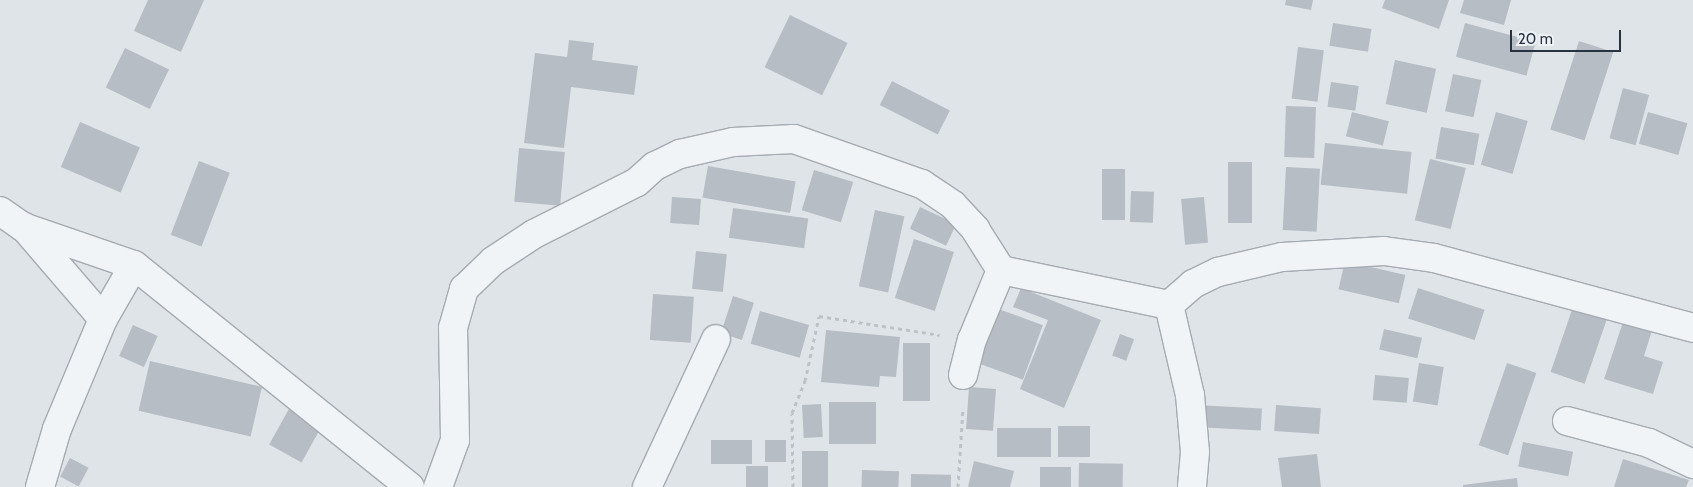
<!DOCTYPE html>
<html>
<head>
<meta charset="utf-8">
<style>
  body { margin:0 }
  #map { position:relative; width:1693px; height:487px; overflow:hidden; background:#dfe4e8; font-family:Cabin,sans-serif }
  div>[style] { position:absolute }
  .building>* { inset:0; background:#b6bdc5; transform-origin:0 0 }
  .path>* { height:3px; margin-top:-1.5px; transform-origin:0; background:repeating-linear-gradient(90deg,#bcc2c7 0 4px,transparent 0 8px) }
  .roads { filter:drop-shadow(1px 0 #a4abb2) drop-shadow(-1px 0 #a4abb2) drop-shadow(0 1px #a4abb2) drop-shadow(0 -1px #a4abb2) }
  .minor>* { height:28px; margin:-14px; padding:0 14px; transform-origin:14px; border-radius:14px; background:#f1f4f7 }
  span { translate:-50% -50%; white-space:nowrap; text-align:center; line-height:1.15; -webkit-text-stroke:4px #eef2f6; paint-order:stroke }
  .scale { position:absolute; left:1510px; top:30px; width:111px; height:22px; box-sizing:border-box; border:2px solid #273340; border-top:0; padding-left:6px; font-size:15px; line-height:18px; white-space:nowrap; color:#273340; -webkit-text-stroke:4px #eef2f6; paint-order:stroke }
</style>
</head>
<body>
<div id="map">
  <div class="building">
    <i style="clip-path:polygon(148px 0,204px 0,181px 52px,134px 31px)"></i>
    <i style="clip-path:polygon(1286px 0,1313px 0,1311px 10px,1285px 5px)"></i>
    <i style="clip-path:polygon(1385px 0,1449px 0,1439px 29px,1382px 8px)"></i>
    <i style="clip-path:polygon(1464px 0,1511px 0,1504px 25px,1460px 13px)"></i>
    <i style="left:790px;top:15px;width:64px;height:58px;rotate:26deg"></i>
    <i style="left:1333px;top:23px;width:39px;height:23px;rotate:9deg"></i>
    <i style="left:1465px;top:23px;width:73px;height:35px;rotate:15deg"></i>
    <i style="clip-path:polygon(569px 40px,594px 43px,592px 60px,638px 66px,634px 95px,571px 87px,564px 148px,524px 143px,535px 53px,567px 57px)"></i>
    <i style="left:1579px;top:41px;width:36px;height:93px;rotate:18deg"></i>
    <i style="left:1298px;top:47px;width:26px;height:52px;rotate:7deg"></i>
    <i style="left:125px;top:48px;width:49px;height:44px;rotate:26deg"></i>
    <i style="left:1395px;top:60px;width:42px;height:45px;rotate:12deg"></i>
    <i style="left:1453px;top:74px;width:29px;height:38px;rotate:12deg"></i>
    <i style="left:892px;top:81px;width:65px;height:27px;rotate:27deg"></i>
    <i style="left:1331px;top:82px;width:28px;height:25px;rotate:8deg"></i>
    <i style="left:1623px;top:88px;width:27px;height:52px;rotate:15deg"></i>
    <i style="left:1286px;top:106px;width:30px;height:51px;rotate:2deg"></i>
    <i style="left:1352px;top:112px;width:38px;height:25px;rotate:14deg"></i>
    <i style="left:1496px;top:112px;width:33px;height:55px;rotate:16deg"></i>
    <i style="left:1648px;top:112px;width:41px;height:33px;rotate:16deg"></i>
    <i style="left:80px;top:122px;width:65px;height:49px;rotate:23deg"></i>
    <i style="left:1441px;top:127px;width:39px;height:32px;rotate:10deg"></i>
    <i style="left:1325px;top:143px;width:87px;height:42px;rotate:6deg"></i>
    <i style="left:519px;top:148px;width:46px;height:54px;rotate:5deg"></i>
    <i style="left:1430px;top:159px;width:37px;height:63px;rotate:14deg"></i>
    <i style="left:199px;top:161px;width:33px;height:79px;rotate:21deg"></i>
    <i style="left:1228px;top:162px;width:24px;height:61px"></i>
    <i style="left:708px;top:166px;width:89px;height:32px;rotate:10deg"></i>
    <i style="left:1286px;top:167px;width:34px;height:63px;rotate:3deg"></i>
    <i style="left:1102px;top:169px;width:23px;height:51px"></i>
    <i style="left:814px;top:170px;width:41px;height:42px;rotate:17deg"></i>
    <i style="left:1131px;top:191px;width:23px;height:31px;rotate:2deg"></i>
    <i style="left:672px;top:197px;width:29px;height:26px;rotate:4deg"></i>
    <i style="left:1204px;top:197px;width:46px;height:23px;rotate:85deg"></i>
    <i style="left:920px;top:207px;width:40px;height:24px;rotate:25deg"></i>
    <i style="left:733px;top:208px;width:76px;height:30px;rotate:8deg"></i>
    <i style="left:875px;top:210px;width:30px;height:78px;rotate:12deg"></i>
    <i style="left:914px;top:239px;width:42px;height:62px;rotate:18deg"></i>
    <i style="left:696px;top:251px;width:31px;height:38px;rotate:6deg"></i>
    <i style="left:1345px;top:261px;width:62px;height:29px;rotate:13deg"></i>
    <i style="clip-path:polygon(1021px 288px,1101px 320px,1064px 408px,1020px 389px,1048px 320px,1013px 307px)"></i>
    <i style="left:1418px;top:288px;width:70px;height:32px;rotate:18deg"></i>
    <i style="left:653px;top:294px;width:41px;height:46px;rotate:4deg"></i>
    <i style="left:733px;top:296px;width:22px;height:39px;rotate:18deg"></i>
    <i style="left:1575px;top:301px;width:36px;height:75px;rotate:19deg"></i>
    <i style="left:993px;top:307px;width:53px;height:58px;rotate:20deg"></i>
    <i style="left:760px;top:311px;width:51px;height:34px;rotate:16deg"></i>
    <i style="clip-path:polygon(1625px 316px,1654px 324px,1644px 356px,1663px 362px,1653px 394px,1604px 379px)"></i>
    <i style="left:133px;top:325px;width:27px;height:34px;rotate:24deg"></i>
    <i style="left:1384px;top:329px;width:39px;height:21px;rotate:13deg"></i>
    <i style="clip-path:polygon(826px 330px,900px 337px,896px 377px,880px 376px,879px 387px,821px 382px)"></i>
    <i style="left:1120px;top:334px;width:15px;height:23px;rotate:20deg"></i>
    <i style="left:903px;top:343px;width:27px;height:58px"></i>
    <i style="left:150px;top:361px;width:115px;height:51px;rotate:13deg"></i>
    <i style="left:1419px;top:363px;width:25px;height:39px;rotate:9deg"></i>
    <i style="left:1507px;top:363px;width:31px;height:87px;rotate:19deg"></i>
    <i style="left:1375px;top:375px;width:34px;height:25px;rotate:5deg"></i>
    <i style="left:969px;top:387px;width:27px;height:42px;rotate:4deg"></i>
    <i style="left:876px;top:402px;width:42px;height:47px;rotate:90deg"></i>
    <i style="left:821px;top:404px;width:33px;height:19px;rotate:87deg"></i>
    <i style="left:1196px;top:405px;width:66px;height:22px;rotate:3deg"></i>
    <i style="left:1276px;top:405px;width:45px;height:26px;rotate:4deg"></i>
    <i style="left:290px;top:407px;width:37px;height:43px;rotate:29deg"></i>
    <i style="left:1058px;top:426px;width:32px;height:31px"></i>
    <i style="left:997px;top:428px;width:54px;height:29px"></i>
    <i style="left:711px;top:440px;width:41px;height:24px"></i>
    <i style="left:765px;top:440px;width:21px;height:22px"></i>
    <i style="left:1523px;top:442px;width:51px;height:25px;rotate:11deg"></i>
    <i style="left:802px;top:451px;width:26px;height:36px"></i>
    <i style="clip-path:polygon(1317px 454px,1321px 487px,1282px 487px,1278px 458px)"></i>
    <i style="left:70px;top:458px;width:21px;height:21px;rotate:28deg"></i>
    <i style="clip-path:polygon(1623px 459px,1689px 480px,1686px 487px,1614px 487px)"></i>
    <i style="clip-path:polygon(974px 461px,1014px 471px,1010px 487px,968px 487px)"></i>
    <i style="left:1079px;top:463px;width:44px;height:24px;rotate:1deg"></i>
    <i style="left:768px;top:466px;width:21px;height:22px;rotate:90deg"></i>
    <i style="left:1040px;top:467px;width:31px;height:20px"></i>
    <i style="left:862px;top:470px;width:37px;height:17px;rotate:2deg"></i>
    <i style="left:911px;top:474px;width:40px;height:13px;rotate:1deg"></i>
    <i style="clip-path:polygon(1517px 478px,1518px 487px,1463px 487px,1463px 485px)"></i>
  </div>
  <div class="path">
    <i style="left:793px;top:487px;width:74px;rotate:-90.8deg"></i>
    <i style="left:792px;top:413px;width:35px;rotate:-68deg"></i>
    <i style="left:805px;top:381px;width:66px;rotate:-77.8deg"></i>
    <i style="left:819px;top:316px;width:122px;rotate:8.9deg"></i>
    <i style="left:958px;top:487px;width:79px;rotate:-86.4deg"></i>
  </div>
  <div class="roads">
    <div class="minor">
      <i style="left:0;top:211px;width:28px;rotate:35deg"></i>
      <i style="left:23px;top:227px;width:117px;rotate:18.9deg"></i>
      <i style="left:134px;top:265px;width:354px;rotate:38.8deg"></i>
      <i style="left:24px;top:227px;width:121px;rotate:49.3deg"></i>
      <i style="left:1169px;top:305px;width:32px;rotate:-41deg"></i>
      <i style="left:1193px;top:284px;width:28px;rotate:-26deg"></i>
      <i style="left:1218px;top:272px;width:66px;rotate:-13.2deg"></i>
      <i style="left:1282px;top:257px;width:102px;rotate:-3.4deg"></i>
      <i style="left:1384px;top:251px;width:50px;rotate:8deg"></i>
      <i style="left:1434px;top:258px;width:268px;rotate:15.1deg"></i>
      <i style="left:963px;top:375px;width:36px;rotate:-76deg"></i>
      <i style="left:972px;top:340px;width:76px;rotate:-67.5deg"></i>
      <i style="left:1567px;top:421px;width:85px;rotate:15deg"></i>
      <i style="left:1649px;top:443px;width:49px;rotate:25.5deg"></i>
      <i style="left:40px;top:487px;width:60px;rotate:-73.7deg"></i>
      <i style="left:57px;top:429px;width:119px;rotate:-67.3deg"></i>
      <i style="left:103px;top:319px;width:62px;rotate:-60.1deg"></i>
      <i style="left:438px;top:487px;width:50px;rotate:-70.1deg"></i>
      <i style="left:455px;top:440px;width:112px;rotate:-91deg"></i>
      <i style="left:453px;top:328px;width:41px;rotate:-74.2deg"></i>
      <i style="left:464px;top:289px;width:40px;rotate:-44deg"></i>
      <i style="left:493px;top:261px;width:49px;rotate:-33.4deg"></i>
      <i style="left:534px;top:234px;width:115px;rotate:-26.8deg"></i>
      <i style="left:637px;top:182px;width:24px;rotate:-42deg"></i>
      <i style="left:655px;top:166px;width:28px;rotate:-26deg"></i>
      <i style="left:680px;top:154px;width:54px;rotate:-12.8deg"></i>
      <i style="left:733px;top:142px;width:61px;rotate:-2.8deg"></i>
      <i style="left:794px;top:139px;width:136px;rotate:19.4deg"></i>
      <i style="left:922px;top:184px;width:37px;rotate:34deg"></i>
      <i style="left:953px;top:205px;width:33px;rotate:47deg"></i>
      <i style="left:975px;top:229px;width:49px;rotate:57.6deg"></i>
      <i style="left:1001px;top:270px;width:172px;rotate:11.8deg"></i>
      <i style="left:1169px;top:305px;width:92px;rotate:76.9deg"></i>
      <i style="left:1190px;top:395px;width:57px;rotate:85deg"></i>
      <i style="left:1195px;top:452px;width:35px;rotate:95deg"></i>
      <i style="left:647px;top:487px;width:163px;rotate:-65deg"></i>
    </div>
  </div>
  <div class="scale">20 m</div>
</div>
</body>
</html>
